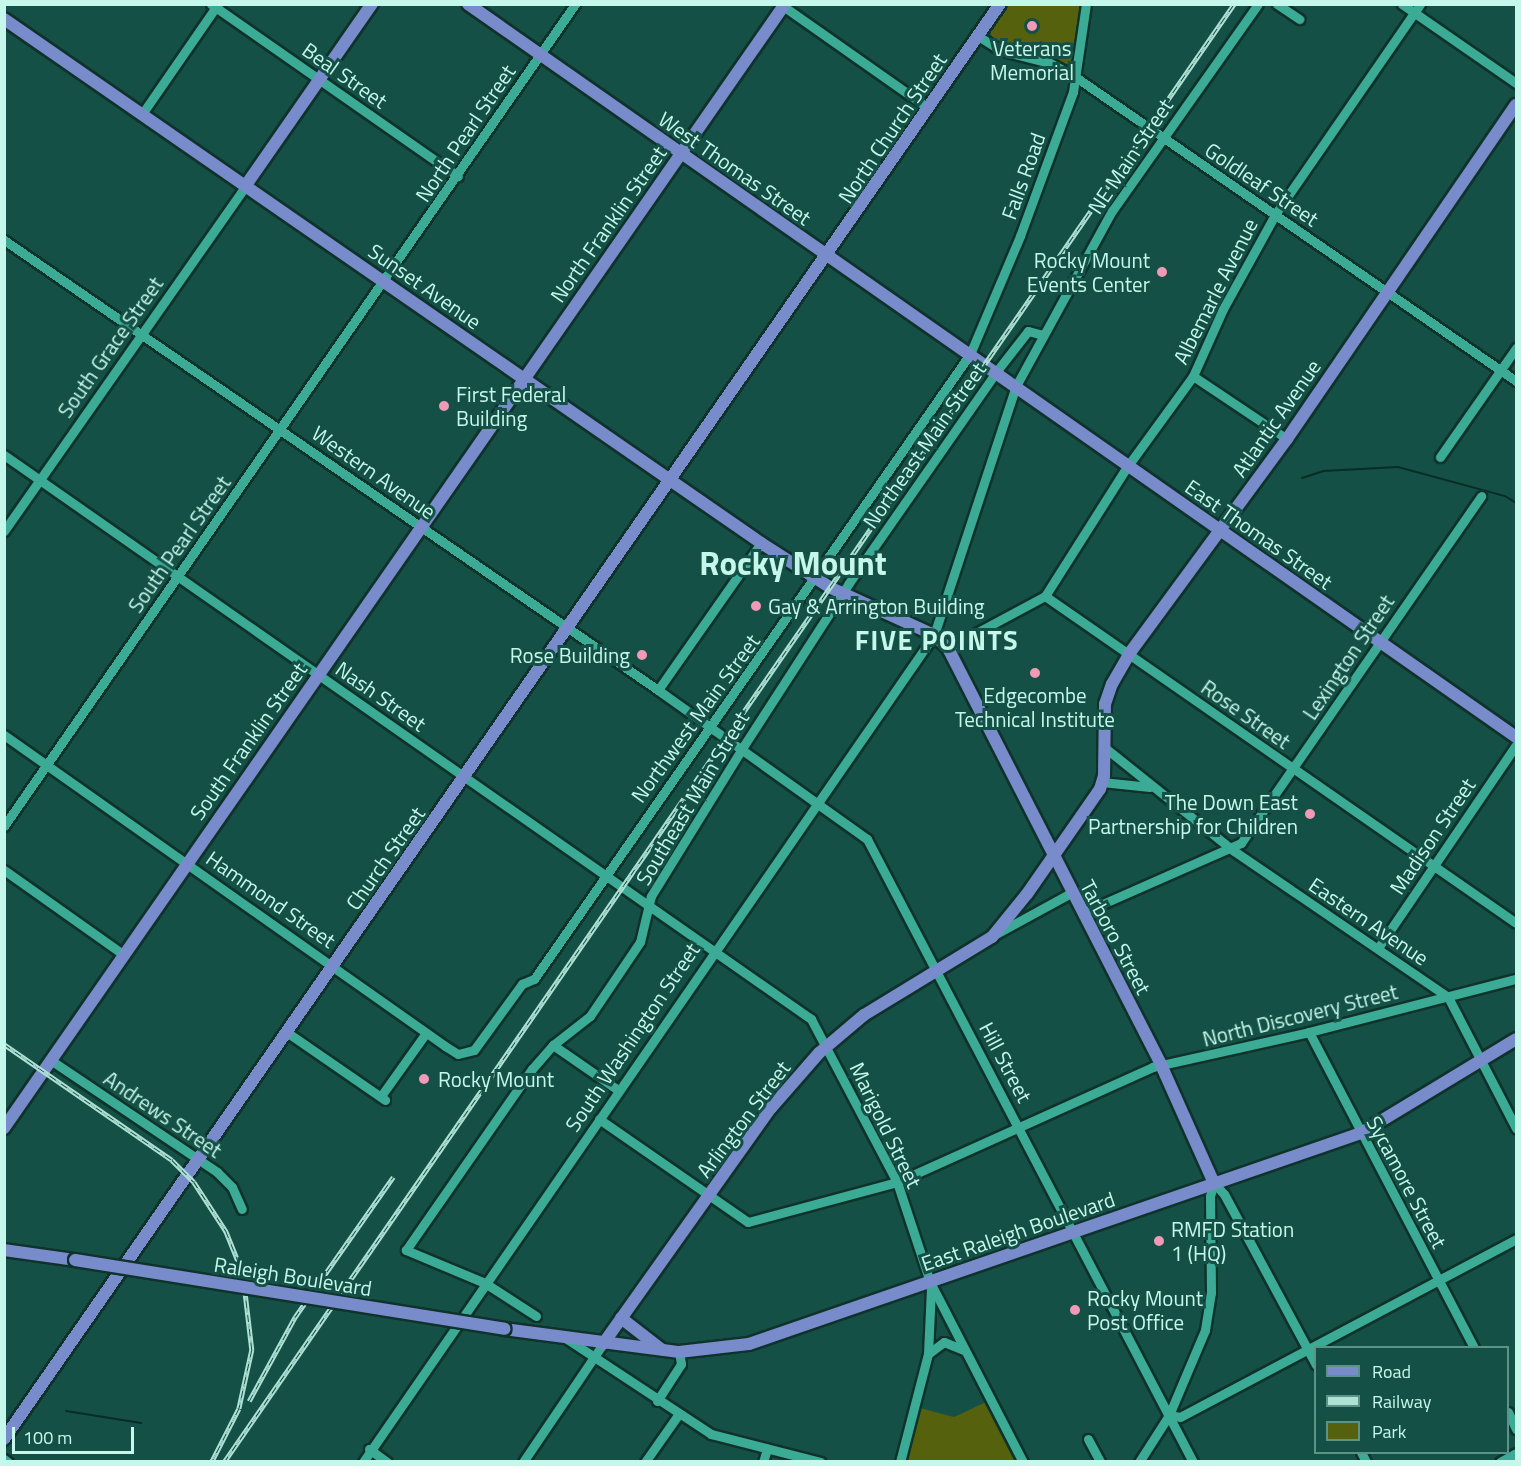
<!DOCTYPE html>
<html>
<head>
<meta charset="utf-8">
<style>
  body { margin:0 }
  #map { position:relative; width:1521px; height:1466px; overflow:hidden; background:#145045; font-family:"Titillium Web",sans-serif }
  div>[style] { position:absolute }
  .green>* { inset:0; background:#55610c }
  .stream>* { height:2px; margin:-1px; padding:0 1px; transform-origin:1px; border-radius:1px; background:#082d27 }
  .roads { filter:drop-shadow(2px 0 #0f322b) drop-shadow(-2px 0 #0f322b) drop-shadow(0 2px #0f322b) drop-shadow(0 -2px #0f322b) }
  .minor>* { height:9px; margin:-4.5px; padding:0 4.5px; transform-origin:4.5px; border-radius:4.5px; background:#3cab96 }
  .major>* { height:12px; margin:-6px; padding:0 6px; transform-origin:6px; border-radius:6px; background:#788bca }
  .rail>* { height:4.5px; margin-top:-2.25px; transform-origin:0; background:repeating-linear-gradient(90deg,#145045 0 7px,#afe1d5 0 14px); box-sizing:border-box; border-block:2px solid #afe1d5 }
  .bridges { filter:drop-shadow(2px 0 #0f322b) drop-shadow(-2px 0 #0f322b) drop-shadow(0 2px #0f322b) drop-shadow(0 -2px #0f322b) }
  .major-bridge>* { height:12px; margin:-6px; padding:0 6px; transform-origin:6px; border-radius:6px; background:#788bca }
  .dots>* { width:16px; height:16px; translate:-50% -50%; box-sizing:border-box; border:3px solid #145045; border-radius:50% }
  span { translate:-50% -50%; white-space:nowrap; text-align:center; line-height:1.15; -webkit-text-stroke:6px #145045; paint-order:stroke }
  .poi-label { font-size:21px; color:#c6f7eb }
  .right { translate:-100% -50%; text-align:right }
  .left { translate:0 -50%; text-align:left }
  .street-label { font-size:21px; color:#c6f7eb }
  .district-label { font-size:27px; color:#c6f7eb; font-weight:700; letter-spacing:1.5px }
  .town-label { font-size:33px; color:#c6f7eb; font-weight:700 }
  .frame { position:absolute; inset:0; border:6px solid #c6f7eb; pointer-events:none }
  .legend { position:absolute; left:1314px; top:1346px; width:195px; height:108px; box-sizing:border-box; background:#145045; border:2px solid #5b9387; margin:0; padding:8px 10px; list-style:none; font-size:18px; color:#c6f7eb }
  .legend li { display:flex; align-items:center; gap:12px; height:30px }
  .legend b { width:30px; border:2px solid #5b9387 }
  .scale { position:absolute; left:12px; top:1427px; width:122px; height:27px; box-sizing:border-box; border:3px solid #c6f7eb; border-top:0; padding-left:8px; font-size:18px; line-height:21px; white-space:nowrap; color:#c6f7eb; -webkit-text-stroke:4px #145045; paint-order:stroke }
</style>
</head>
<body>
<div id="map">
  <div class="green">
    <i style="clip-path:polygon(1007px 5px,1081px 5px,1073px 61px,1065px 65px,994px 41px,989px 30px)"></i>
    <i style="clip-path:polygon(986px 1402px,1015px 1461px,907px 1461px,920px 1408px,954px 1417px)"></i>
  </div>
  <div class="stream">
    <i style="left:1302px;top:478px;width:22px;rotate:-18deg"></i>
    <i style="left:1323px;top:471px;width:75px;rotate:-3.1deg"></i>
    <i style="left:1398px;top:467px;width:111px;rotate:15.2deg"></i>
    <i style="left:1505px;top:496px;width:13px;rotate:32deg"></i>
    <i style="left:66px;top:1411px;width:76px;rotate:9.1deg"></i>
  </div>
  <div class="roads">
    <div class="minor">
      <i style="left:211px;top:4px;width:301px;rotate:34.9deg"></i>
      <i style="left:1277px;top:4px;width:27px;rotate:34deg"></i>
      <i style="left:1402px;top:4px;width:139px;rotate:34.7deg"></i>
      <i style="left:783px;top:6px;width:177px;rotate:35.1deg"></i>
      <i style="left:978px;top:36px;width:28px;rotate:32deg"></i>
      <i style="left:1002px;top:51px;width:49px;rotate:14deg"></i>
      <i style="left:1050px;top:63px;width:31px;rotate:29deg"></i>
      <i style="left:1077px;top:78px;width:533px;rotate:34.61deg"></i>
      <i style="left:142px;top:114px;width:134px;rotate:-55.4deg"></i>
      <i style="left:4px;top:240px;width:794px;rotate:34.53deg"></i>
      <i style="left:658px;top:690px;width:257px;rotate:35.5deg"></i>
      <i style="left:867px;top:839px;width:703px;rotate:62.38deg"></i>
      <i style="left:1193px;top:376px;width:113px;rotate:33.8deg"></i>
      <i style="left:4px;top:455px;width:985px;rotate:34.95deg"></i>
      <i style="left:811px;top:1019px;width:184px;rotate:62.2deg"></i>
      <i style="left:897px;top:1182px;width:105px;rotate:71.7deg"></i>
      <i style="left:930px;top:1282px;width:203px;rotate:62.7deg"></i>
      <i style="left:1440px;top:457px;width:133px;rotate:-55.1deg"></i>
      <i style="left:4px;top:531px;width:422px;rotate:-55deg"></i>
      <i style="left:1045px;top:596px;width:153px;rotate:-57.6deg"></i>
      <i style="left:1127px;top:467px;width:112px;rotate:-54deg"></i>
      <i style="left:1193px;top:376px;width:73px;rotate:-65.9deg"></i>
      <i style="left:1223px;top:309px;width:110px;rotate:-61.1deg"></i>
      <i style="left:1276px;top:213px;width:254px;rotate:-55.4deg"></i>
      <i style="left:948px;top:648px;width:110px;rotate:-28.2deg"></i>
      <i style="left:1045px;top:596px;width:573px;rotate:34.77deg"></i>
      <i style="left:658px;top:690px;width:179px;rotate:-55deg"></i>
      <i style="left:4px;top:735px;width:540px;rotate:35.19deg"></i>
      <i style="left:445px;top:1046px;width:15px;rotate:32deg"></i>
      <i style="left:458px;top:1054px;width:16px;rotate:-14deg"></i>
      <i style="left:474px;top:1050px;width:82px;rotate:-54deg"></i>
      <i style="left:522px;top:984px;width:13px;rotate:-23deg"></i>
      <i style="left:534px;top:979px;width:762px;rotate:-55.1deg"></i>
      <i style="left:970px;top:354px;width:128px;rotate:-67deg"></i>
      <i style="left:1020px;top:236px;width:153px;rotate:-69.8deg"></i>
      <i style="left:1073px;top:92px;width:89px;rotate:-81.6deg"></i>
      <i style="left:1104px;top:747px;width:166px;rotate:38.7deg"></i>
      <i style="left:1234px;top:851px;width:259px;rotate:34.3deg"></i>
      <i style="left:1448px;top:997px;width:148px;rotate:62.6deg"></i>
      <i style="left:1102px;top:782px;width:48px;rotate:5.9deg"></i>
      <i style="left:4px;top:826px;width:1001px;rotate:-55.21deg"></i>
      <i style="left:4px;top:870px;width:147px;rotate:35.3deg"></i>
      <i style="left:1082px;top:913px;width:174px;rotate:-23.8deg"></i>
      <i style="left:1241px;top:843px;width:422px;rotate:-55.3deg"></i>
      <i style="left:996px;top:934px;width:85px;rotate:-28.7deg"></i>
      <i style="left:1378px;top:948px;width:245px;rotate:-55.8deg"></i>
      <i style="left:1309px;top:1032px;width:356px;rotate:62.4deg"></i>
      <i style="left:288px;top:1033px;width:118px;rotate:34.6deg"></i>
      <i style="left:553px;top:1045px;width:79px;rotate:34.7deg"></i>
      <i style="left:52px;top:1061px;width:199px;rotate:33.9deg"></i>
      <i style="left:217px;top:1172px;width:21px;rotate:45deg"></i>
      <i style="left:232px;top:1187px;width:24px;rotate:66deg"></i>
      <i style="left:381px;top:1096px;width:77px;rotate:-54.5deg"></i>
      <i style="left:599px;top:1119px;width:181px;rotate:34.7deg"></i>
      <i style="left:748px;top:1222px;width:154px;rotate:-15deg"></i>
      <i style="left:897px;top:1182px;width:281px;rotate:-24.2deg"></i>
      <i style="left:1153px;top:1067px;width:160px;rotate:-12.6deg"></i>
      <i style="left:1309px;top:1032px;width:214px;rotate:-14.4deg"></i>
      <i style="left:536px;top:1316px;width:61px;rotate:-147.1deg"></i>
      <i style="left:485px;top:1283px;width:86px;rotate:-157.3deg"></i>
      <i style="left:406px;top:1250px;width:221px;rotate:-55.2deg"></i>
      <i style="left:532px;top:1069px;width:32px;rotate:-49deg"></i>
      <i style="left:553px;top:1045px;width:47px;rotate:-38.1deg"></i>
      <i style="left:590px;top:1016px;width:89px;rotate:-56deg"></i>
      <i style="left:640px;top:942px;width:47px;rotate:-76.6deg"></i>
      <i style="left:651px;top:896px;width:172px;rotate:-58.3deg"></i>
      <i style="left:741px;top:750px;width:199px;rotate:-57.1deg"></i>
      <i style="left:849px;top:583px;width:257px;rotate:-55.1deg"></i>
      <i style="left:996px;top:372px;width:52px;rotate:-52deg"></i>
      <i style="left:1028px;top:331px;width:16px;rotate:15deg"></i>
      <i style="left:567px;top:1339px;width:173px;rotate:33.4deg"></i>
      <i style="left:711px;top:1434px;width:113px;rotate:14.4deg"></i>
      <i style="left:928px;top:1354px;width:20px;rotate:-37deg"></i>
      <i style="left:944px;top:1342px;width:22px;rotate:22deg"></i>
      <i style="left:657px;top:1401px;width:44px;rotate:-57deg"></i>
      <i style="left:681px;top:1364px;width:12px;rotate:-99deg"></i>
      <i style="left:1508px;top:1412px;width:19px;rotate:65deg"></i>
      <i style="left:1169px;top:1415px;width:11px;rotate:10deg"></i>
      <i style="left:1180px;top:1417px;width:380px;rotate:-27.9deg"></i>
      <i style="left:1088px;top:1439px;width:26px;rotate:62deg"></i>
      <i style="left:369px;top:1449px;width:22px;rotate:36deg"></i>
      <i style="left:1361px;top:1452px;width:11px;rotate:63deg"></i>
      <i style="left:4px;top:1459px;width:5px;rotate:37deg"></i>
      <i style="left:363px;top:1462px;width:1005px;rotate:-55.38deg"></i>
      <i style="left:934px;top:635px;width:262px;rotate:-71.8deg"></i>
      <i style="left:1016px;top:386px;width:200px;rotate:-61.3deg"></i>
      <i style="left:1112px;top:211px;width:253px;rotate:-54.8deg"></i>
      <i style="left:523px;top:1462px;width:143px;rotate:-55.9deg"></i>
      <i style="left:645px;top:1462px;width:57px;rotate:-54.9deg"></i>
      <i style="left:763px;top:1462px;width:14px;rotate:-73deg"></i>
      <i style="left:900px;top:1462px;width:112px;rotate:-75.5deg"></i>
      <i style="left:928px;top:1354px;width:67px;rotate:-87.4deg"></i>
      <i style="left:1139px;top:1462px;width:56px;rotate:-57.4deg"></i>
      <i style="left:1169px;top:1415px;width:92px;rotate:-67deg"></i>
      <i style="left:1205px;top:1330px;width:37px;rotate:-81deg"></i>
      <i style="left:1211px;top:1293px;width:97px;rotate:-90.6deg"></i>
      <i style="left:1210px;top:1196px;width:14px;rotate:-73deg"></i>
      <i style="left:1214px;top:1183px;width:15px;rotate:48deg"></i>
      <i style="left:1224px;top:1194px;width:194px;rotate:61.7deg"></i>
      <i style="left:1500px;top:1462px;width:18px;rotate:-29deg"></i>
    </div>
    <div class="major">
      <i style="left:468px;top:4px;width:1279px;rotate:34.97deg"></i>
      <i style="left:4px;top:19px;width:921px;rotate:34.69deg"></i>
      <i style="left:761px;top:543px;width:83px;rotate:32.7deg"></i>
      <i style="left:831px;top:588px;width:113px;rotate:24.5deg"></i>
      <i style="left:934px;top:635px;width:19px;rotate:43deg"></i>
      <i style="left:948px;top:648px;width:470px;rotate:62.9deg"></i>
      <i style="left:1162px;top:1067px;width:127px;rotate:65.9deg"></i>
      <i style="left:246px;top:185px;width:221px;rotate:-55.2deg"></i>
      <i style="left:4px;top:1128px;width:1369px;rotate:-55.21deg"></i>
      <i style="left:4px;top:1250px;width:72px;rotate:8deg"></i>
      <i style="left:621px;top:1318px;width:51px;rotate:37.8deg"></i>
      <i style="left:504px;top:1329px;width:177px;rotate:7.5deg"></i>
      <i style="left:679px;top:1352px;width:70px;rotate:-6.5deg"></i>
      <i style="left:749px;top:1344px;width:647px;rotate:-19.02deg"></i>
      <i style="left:1361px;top:1133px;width:181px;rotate:-31.2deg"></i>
      <i style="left:603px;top:1344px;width:290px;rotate:-54.6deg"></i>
      <i style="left:771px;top:1108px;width:73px;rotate:-48.9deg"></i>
      <i style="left:819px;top:1053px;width:59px;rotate:-40.2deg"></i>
      <i style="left:864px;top:1015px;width:150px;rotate:-31.4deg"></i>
      <i style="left:992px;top:937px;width:55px;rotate:-50.9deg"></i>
      <i style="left:1027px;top:894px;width:128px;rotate:-55.2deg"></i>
      <i style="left:1100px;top:789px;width:14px;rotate:-73deg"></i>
      <i style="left:1104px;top:776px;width:72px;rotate:-89.2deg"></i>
      <i style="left:1105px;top:704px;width:21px;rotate:-71deg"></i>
      <i style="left:1112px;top:684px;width:34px;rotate:-60deg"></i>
      <i style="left:1129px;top:654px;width:267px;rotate:-53.7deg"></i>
      <i style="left:1287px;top:439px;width:405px;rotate:-55.6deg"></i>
      <i style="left:4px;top:1439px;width:1747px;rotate:-55.24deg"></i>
    </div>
  </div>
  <div class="rail">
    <i style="left:4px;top:1044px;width:204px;rotate:34.6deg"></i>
    <i style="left:172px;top:1160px;width:31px;rotate:45deg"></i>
    <i style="left:194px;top:1182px;width:59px;rotate:56.9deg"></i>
    <i style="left:226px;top:1231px;width:45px;rotate:68deg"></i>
    <i style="left:243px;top:1273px;width:78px;rotate:83.3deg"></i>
    <i style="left:252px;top:1350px;width:60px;rotate:102.4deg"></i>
    <i style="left:239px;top:1409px;width:59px;rotate:117deg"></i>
    <i style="left:249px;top:1401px;width:96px;rotate:-61.3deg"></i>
    <i style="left:295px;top:1317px;width:171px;rotate:-55deg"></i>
    <i style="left:224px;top:1462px;width:1774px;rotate:-55.29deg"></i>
  </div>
  <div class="bridges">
    <div class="major-bridge">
      <i style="left:75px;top:1260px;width:435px;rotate:9.1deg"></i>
    </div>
  </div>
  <div class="dots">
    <i style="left:1032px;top:26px;background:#f09ab7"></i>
    <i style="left:1162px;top:272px;background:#f09ab7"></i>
    <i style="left:444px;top:406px;background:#f09ab7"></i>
    <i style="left:756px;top:606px;background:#f09ab7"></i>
    <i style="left:642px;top:655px;background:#f09ab7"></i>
    <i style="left:1035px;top:673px;background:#f09ab7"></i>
    <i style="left:1310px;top:814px;background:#f09ab7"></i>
    <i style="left:424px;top:1079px;background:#f09ab7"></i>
    <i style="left:1159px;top:1241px;background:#f09ab7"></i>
    <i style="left:1075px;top:1310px;background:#f09ab7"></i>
  </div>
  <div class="poi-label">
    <span style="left:1032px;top:60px">Veterans<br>Memorial</span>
    <span class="right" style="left:1150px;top:272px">Rocky Mount<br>Events Center</span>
    <span class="left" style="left:456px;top:406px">First Federal<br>Building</span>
    <span class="left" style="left:768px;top:606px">Gay &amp; Arrington Building</span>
    <span class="right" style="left:630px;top:655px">Rose Building</span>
    <span style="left:1035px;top:707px">Edgecombe<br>Technical Institute</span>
    <span class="right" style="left:1298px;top:814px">The Down East<br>Partnership for Children</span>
    <span class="left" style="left:438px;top:1079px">Rocky Mount</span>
    <span class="left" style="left:1171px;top:1241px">RMFD Station<br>1 (HQ)</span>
    <span class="left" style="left:1087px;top:1310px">Rocky Mount<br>Post Office</span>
  </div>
  <div class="street-label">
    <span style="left:345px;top:75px;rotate:35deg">Beal Street</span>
    <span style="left:892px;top:128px;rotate:-56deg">North Church Street</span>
    <span style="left:465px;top:133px;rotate:-56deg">North Pearl Street</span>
    <span style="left:1130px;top:156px;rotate:-56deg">NE Main Street</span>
    <span style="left:735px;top:168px;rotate:35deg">West Thomas Street</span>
    <span style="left:1023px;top:176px;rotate:-70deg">Falls Road</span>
    <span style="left:1262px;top:184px;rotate:34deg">Goldleaf Street</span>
    <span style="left:608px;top:224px;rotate:-55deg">North Franklin Street</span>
    <span style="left:425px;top:286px;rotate:35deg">Sunset Avenue</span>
    <span style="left:1215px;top:291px;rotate:-63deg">Albemarle Avenue</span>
    <span style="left:110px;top:347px;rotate:-55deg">South Grace Street</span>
    <span style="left:1276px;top:418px;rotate:-55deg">Atlantic Avenue</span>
    <span style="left:924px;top:445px;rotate:-55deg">Northeast Main Street</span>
    <span style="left:374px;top:472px;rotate:35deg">Western Avenue</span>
    <span style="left:1259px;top:534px;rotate:35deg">East Thomas Street</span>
    <span style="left:179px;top:544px;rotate:-55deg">South Pearl Street</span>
    <span style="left:1348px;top:657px;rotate:-56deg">Lexington Street</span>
    <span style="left:381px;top:696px;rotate:35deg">Nash Street</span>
    <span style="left:1246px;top:714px;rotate:35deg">Rose Street</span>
    <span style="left:695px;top:718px;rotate:-54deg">Northwest Main Street</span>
    <span style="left:248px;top:741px;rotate:-55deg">South Franklin Street</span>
    <span style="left:692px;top:798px;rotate:-59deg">Southeast Main Street</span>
    <span style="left:1432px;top:836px;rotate:-56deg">Madison Street</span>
    <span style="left:385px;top:858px;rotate:-55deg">Church Street</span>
    <span style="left:271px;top:899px;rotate:35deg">Hammond Street</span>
    <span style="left:1369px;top:921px;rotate:34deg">Eastern Avenue</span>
    <span style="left:1116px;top:937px;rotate:62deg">Tarboro Street</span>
    <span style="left:1300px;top:1015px;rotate:-14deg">North Discovery Street</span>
    <span style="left:632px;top:1037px;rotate:-56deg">South Washington Street</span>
    <span style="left:1006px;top:1062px;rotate:62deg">Hill Street</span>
    <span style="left:163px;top:1114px;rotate:34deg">Andrews Street</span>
    <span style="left:743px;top:1119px;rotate:-53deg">Arlington Street</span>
    <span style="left:886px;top:1125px;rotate:64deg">Marigold Street</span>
    <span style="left:1407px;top:1182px;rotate:62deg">Sycamore Street</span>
    <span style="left:1018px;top:1231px;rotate:-19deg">East Raleigh Boulevard</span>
    <span style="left:293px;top:1276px;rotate:9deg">Raleigh Boulevard</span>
  </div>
  <div class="district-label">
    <span style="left:937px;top:640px">FIVE POINTS</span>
  </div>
  <div class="town-label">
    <span style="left:793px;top:564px">Rocky Mount</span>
  </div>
  <div class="frame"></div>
  <ul class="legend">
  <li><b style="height:8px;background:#788bca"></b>Road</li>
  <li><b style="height:8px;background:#afe1d5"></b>Railway</li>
  <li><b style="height:16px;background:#55610c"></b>Park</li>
  </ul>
  <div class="scale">100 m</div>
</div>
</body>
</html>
